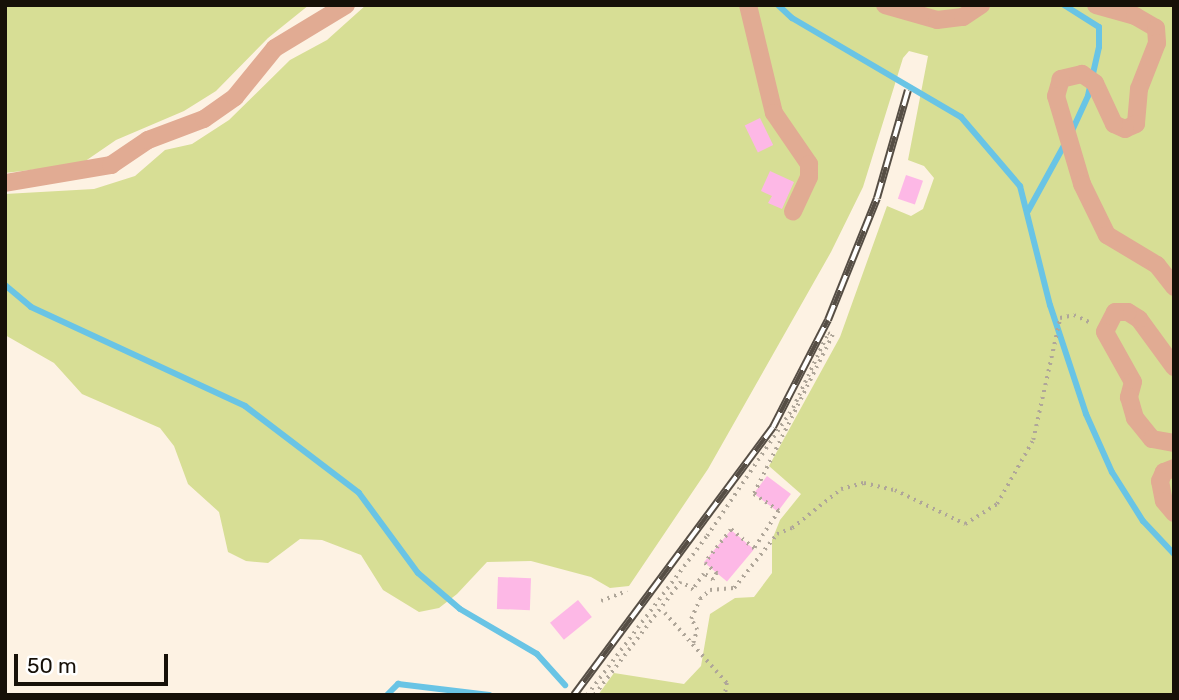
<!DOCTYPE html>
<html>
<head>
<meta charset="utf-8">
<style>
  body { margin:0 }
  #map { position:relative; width:1179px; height:700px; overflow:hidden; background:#fdf2e3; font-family:Rubik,sans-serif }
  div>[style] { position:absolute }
  .green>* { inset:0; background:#d7de95 }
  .stream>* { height:6px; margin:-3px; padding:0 3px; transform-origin:3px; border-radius:3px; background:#69c4e5 }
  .building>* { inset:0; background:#fdb8e6; transform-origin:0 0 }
  .path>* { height:3.5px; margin-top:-1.75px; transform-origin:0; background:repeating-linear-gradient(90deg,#afa699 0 2px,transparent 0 7px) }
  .street>* { height:18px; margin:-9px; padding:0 9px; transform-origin:9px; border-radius:9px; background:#e1ab93 }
  .rail>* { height:8px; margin-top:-4px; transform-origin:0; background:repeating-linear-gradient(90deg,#fff 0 16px,#564e45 0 32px); box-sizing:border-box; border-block:2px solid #564e45 }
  span { translate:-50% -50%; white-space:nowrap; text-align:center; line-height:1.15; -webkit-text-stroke:5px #fff; paint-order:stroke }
  .frame { position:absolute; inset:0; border:7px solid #161008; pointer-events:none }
  .scale { position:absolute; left:14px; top:654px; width:154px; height:32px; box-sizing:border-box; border:4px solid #161008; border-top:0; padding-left:9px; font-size:21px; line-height:24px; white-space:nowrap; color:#161008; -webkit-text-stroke:5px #fff; paint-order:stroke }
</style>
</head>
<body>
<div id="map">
  <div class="green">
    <i style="clip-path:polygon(5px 5px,309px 5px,268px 38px,216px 91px,184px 111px,116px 140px,81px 164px,5px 173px)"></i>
    <i style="clip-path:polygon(366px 5px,1174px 5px,1174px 695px,598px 695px,614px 673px,684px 684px,701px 666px,710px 614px,735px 598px,754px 597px,772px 573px,772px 540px,780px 520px,801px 494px,769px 466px,840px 337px,887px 206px,911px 216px,923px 209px,934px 178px,924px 166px,908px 160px,928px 56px,909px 51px,903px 58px,863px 187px,831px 252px,708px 469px,629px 586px,610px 588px,591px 577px,531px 561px,487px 562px,457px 594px,439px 608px,419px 612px,383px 590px,361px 555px,322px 540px,300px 539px,268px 563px,246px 561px,228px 552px,219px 512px,188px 484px,174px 446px,160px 428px,82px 394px,54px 363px,5px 335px,5px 194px,94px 189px,135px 176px,165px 150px,192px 144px,229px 120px,290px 60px,327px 40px)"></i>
  </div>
  <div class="stream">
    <i style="left:778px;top:5px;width:19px;rotate:43deg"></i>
    <i style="left:792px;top:18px;width:196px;rotate:30.4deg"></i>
    <i style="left:961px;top:117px;width:91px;rotate:49.5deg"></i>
    <i style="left:1020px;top:186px;width:123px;rotate:75.9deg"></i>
    <i style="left:1050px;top:305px;width:115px;rotate:71.7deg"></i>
    <i style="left:1086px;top:414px;width:64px;rotate:65.9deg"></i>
    <i style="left:1112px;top:472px;width:58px;rotate:57.7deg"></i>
    <i style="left:1143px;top:521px;width:45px;rotate:46.8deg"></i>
    <i style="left:1064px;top:5px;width:41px;rotate:32.2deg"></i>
    <i style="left:1099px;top:27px;width:20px;rotate:90deg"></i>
    <i style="left:1099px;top:47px;width:50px;rotate:102.7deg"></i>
    <i style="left:1088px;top:96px;width:41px;rotate:114.7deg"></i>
    <i style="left:1028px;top:211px;width:79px;rotate:-61.2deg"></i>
    <i style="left:5px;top:285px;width:34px;rotate:40deg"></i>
    <i style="left:31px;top:307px;width:236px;rotate:24.8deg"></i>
    <i style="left:245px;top:406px;width:143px;rotate:37.3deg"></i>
    <i style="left:359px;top:493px;width:99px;rotate:53.6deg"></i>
    <i style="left:418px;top:573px;width:55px;rotate:40.6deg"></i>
    <i style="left:460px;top:609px;width:89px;rotate:30.3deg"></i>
    <i style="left:537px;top:654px;width:42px;rotate:47.9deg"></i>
    <i style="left:387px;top:695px;width:16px;rotate:-45deg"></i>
    <i style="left:398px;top:684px;width:92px;rotate:6.9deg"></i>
  </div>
  <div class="building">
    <i style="left:760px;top:118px;width:30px;height:17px;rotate:64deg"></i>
    <i style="clip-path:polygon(770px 171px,794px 182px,782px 209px,768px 203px,772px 196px,761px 191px)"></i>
    <i style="left:906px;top:175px;width:18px;height:25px;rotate:19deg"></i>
    <i style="left:767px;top:476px;width:30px;height:22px;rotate:37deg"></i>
    <i style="left:731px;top:530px;width:30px;height:42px;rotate:40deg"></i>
    <i style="left:498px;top:577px;width:33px;height:32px;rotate:2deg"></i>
    <i style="left:578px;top:600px;width:22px;height:36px;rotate:51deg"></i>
  </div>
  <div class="path">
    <i style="left:601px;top:601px;width:28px;rotate:-21deg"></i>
    <i style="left:665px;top:613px;width:94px;rotate:48.5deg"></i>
    <i style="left:727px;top:683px;width:12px;rotate:99deg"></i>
    <i style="left:693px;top:643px;width:14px;rotate:-73deg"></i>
    <i style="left:697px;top:630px;width:13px;rotate:-119deg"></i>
    <i style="left:691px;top:619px;width:22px;rotate:-66deg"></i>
    <i style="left:700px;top:599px;width:13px;rotate:-42deg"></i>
    <i style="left:710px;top:590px;width:24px;rotate:-5deg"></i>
    <i style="left:734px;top:588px;width:69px;rotate:-51.5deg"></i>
    <i style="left:777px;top:534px;width:16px;rotate:-22deg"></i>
    <i style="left:792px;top:528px;width:63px;rotate:-38.5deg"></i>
    <i style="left:841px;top:489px;width:24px;rotate:-15deg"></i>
    <i style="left:864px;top:483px;width:32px;rotate:13deg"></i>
    <i style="left:895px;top:490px;width:78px;rotate:25.9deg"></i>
    <i style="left:965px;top:524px;width:38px;rotate:-32deg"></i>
    <i style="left:997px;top:504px;width:73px;rotate:-60.6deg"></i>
    <i style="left:1033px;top:440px;width:125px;rotate:-77.5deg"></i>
    <i style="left:1060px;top:318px;width:14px;rotate:-12deg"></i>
    <i style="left:1074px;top:315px;width:17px;rotate:25deg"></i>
    <i style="left:587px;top:695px;width:199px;rotate:-53deg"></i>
    <i style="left:707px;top:536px;width:154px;rotate:-56.1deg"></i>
    <i style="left:793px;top:408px;width:83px;rotate:-65deg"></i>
    <i style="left:828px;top:333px;width:5px;rotate:22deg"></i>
    <i style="left:833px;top:335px;width:178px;rotate:116.4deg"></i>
    <i style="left:754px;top:494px;width:30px;rotate:34deg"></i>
    <i style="left:779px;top:511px;width:45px;rotate:123.3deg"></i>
    <i style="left:754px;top:549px;width:30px;rotate:-140deg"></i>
    <i style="left:731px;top:530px;width:42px;rotate:128.2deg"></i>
    <i style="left:705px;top:563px;width:16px;rotate:40deg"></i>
    <i style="left:717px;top:573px;width:8px;rotate:120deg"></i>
    <i style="left:713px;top:580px;width:11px;rotate:-146deg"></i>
    <i style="left:704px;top:574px;width:19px;rotate:125deg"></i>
    <i style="left:693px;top:590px;width:14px;rotate:-146deg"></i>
    <i style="left:681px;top:582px;width:142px;rotate:127.3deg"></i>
  </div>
  <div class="street">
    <i style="left:748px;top:5px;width:111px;rotate:76.5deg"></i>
    <i style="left:774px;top:113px;width:62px;rotate:55.5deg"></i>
    <i style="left:809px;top:164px;width:13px;rotate:90deg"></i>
    <i style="left:809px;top:177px;width:38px;rotate:115deg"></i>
    <i style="left:885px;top:5px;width:54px;rotate:16.1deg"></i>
    <i style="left:937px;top:20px;width:26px;rotate:-7deg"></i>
    <i style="left:963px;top:17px;width:22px;rotate:-34deg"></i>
    <i style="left:1096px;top:5px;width:41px;rotate:15.8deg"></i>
    <i style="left:1135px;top:16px;width:24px;rotate:30deg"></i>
    <i style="left:1156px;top:28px;width:15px;rotate:86deg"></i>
    <i style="left:1157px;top:43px;width:49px;rotate:111.4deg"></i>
    <i style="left:1139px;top:89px;width:35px;rotate:95deg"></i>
    <i style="left:1136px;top:124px;width:12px;rotate:156deg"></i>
    <i style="left:1125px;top:129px;width:12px;rotate:-156deg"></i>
    <i style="left:1114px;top:124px;width:45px;rotate:-114.9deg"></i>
    <i style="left:1095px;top:83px;width:16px;rotate:-145deg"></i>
    <i style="left:1082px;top:74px;width:22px;rotate:167deg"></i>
    <i style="left:1061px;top:79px;width:18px;rotate:106deg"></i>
    <i style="left:1056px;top:96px;width:92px;rotate:73.5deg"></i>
    <i style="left:1082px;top:184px;width:57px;rotate:63.9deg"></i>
    <i style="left:1107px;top:235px;width:58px;rotate:31deg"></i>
    <i style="left:1157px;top:265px;width:28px;rotate:52deg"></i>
    <i style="left:5px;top:183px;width:108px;rotate:-9.6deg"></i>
    <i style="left:111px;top:165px;width:45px;rotate:-34deg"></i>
    <i style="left:148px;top:140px;width:60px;rotate:-20.6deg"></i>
    <i style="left:204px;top:119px;width:38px;rotate:-35deg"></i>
    <i style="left:235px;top:97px;width:63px;rotate:-50.8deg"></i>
    <i style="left:275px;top:48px;width:83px;rotate:-31.2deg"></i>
    <i style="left:1174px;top:367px;width:59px;rotate:-126.1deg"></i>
    <i style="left:1139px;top:319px;width:13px;rotate:-148deg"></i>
    <i style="left:1128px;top:312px;width:13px;rotate:180deg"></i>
    <i style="left:1115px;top:312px;width:22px;rotate:117deg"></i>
    <i style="left:1105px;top:332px;width:57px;rotate:60.8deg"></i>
    <i style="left:1133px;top:382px;width:16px;rotate:105deg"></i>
    <i style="left:1129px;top:397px;width:22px;rotate:74deg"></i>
    <i style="left:1135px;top:418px;width:27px;rotate:51deg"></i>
    <i style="left:1152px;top:439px;width:22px;rotate:10deg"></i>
    <i style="left:1174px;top:468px;width:11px;rotate:158deg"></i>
    <i style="left:1164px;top:472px;width:10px;rotate:114deg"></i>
    <i style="left:1160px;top:481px;width:20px;rotate:79deg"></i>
    <i style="left:1164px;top:501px;width:16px;rotate:50deg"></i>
  </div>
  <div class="rail">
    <i style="left:574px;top:695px;width:334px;rotate:-53.4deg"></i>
    <i style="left:773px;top:427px;width:120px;rotate:-62.8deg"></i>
    <i style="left:828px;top:320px;width:131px;rotate:-68.1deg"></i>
    <i style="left:877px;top:198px;width:112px;rotate:-74deg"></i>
  </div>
  <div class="frame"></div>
  <div class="scale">50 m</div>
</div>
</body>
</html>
